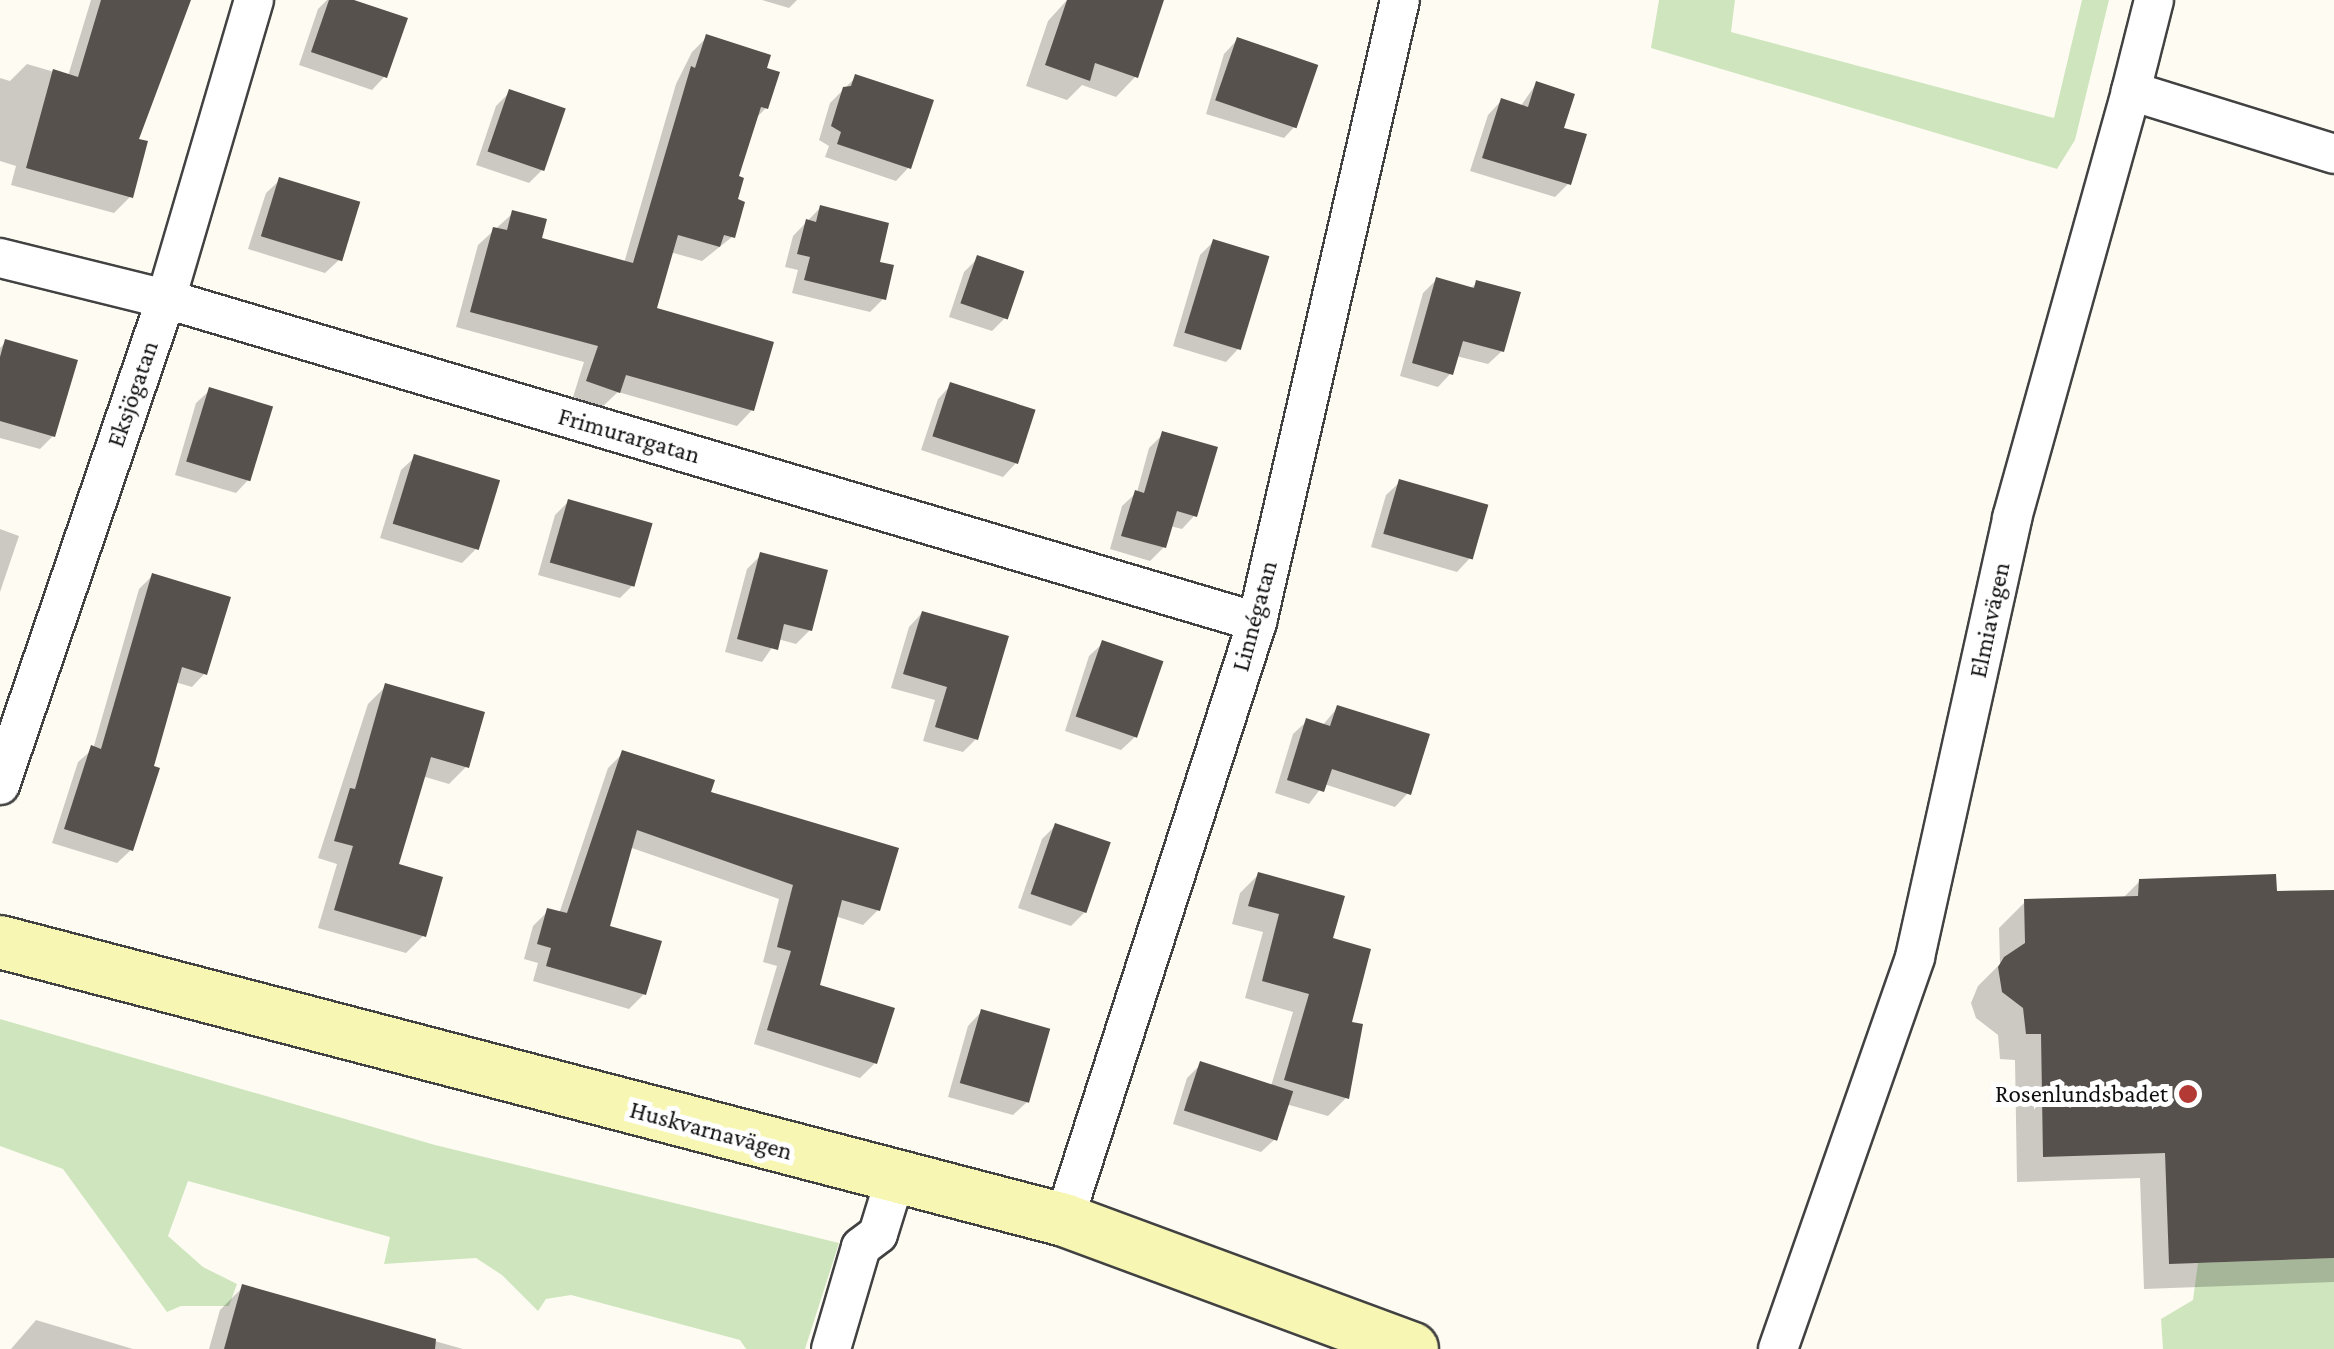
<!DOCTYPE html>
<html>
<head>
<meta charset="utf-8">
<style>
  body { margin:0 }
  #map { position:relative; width:2334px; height:1349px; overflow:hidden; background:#fefcf2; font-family:"Crimson Pro",serif }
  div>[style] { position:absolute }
  .green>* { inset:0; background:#cfe5be }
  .shadow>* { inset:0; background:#0003 }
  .building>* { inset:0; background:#56514c; transform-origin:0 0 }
  .roads { filter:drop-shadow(2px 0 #424242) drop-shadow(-2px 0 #424242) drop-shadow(0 2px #424242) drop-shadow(0 -2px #424242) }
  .street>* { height:38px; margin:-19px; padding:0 19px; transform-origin:19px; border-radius:19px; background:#fff }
  .secondary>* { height:52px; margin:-26px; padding:0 26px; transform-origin:26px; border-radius:26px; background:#f7f6b3 }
  .dots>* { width:28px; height:28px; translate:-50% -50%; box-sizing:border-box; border:5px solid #fff; border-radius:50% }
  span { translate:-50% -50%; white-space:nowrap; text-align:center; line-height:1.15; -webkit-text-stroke:10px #fff; paint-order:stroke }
  .street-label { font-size:25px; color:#0f0f0f }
  .poi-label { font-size:25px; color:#0f0f0f }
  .right { translate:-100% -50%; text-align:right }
</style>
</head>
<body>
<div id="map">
  <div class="green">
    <i style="clip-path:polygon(1659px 0,1735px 0,1731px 32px,2054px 118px,2082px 0,2109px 0,2075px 140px,2057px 169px,1651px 48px)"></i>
    <i style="clip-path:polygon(0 1019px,435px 1145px,839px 1243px,805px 1349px,746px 1349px,740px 1340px,571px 1295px,546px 1299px,538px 1311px,502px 1275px,476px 1258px,384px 1264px,390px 1237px,188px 1181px,168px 1236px,203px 1267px,237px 1284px,229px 1306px,181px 1306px,167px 1312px,63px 1169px,0 1146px)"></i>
    <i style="clip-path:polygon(2334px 1258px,2334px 1349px,2163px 1349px,2161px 1319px,2193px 1300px,2198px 1263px)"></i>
  </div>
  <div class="shadow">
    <i style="clip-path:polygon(91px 0,188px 0,136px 141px,131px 196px,114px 213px,11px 185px,16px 166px,0 161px,0 78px,10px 81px,27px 64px,68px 76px)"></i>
    <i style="clip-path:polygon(327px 0,346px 0,385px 76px,372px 90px,299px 65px,318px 9px)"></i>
    <i style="clip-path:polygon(762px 0,797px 0,789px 8px)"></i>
    <i style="clip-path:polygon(1067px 0,1162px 0,1136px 76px,1116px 97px,1082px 85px,1067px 100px,1026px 86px,1048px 21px)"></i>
    <i style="clip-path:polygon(707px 37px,764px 70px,766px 108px,754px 120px,736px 178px,732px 237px,702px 261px,670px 252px,654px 310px,752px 410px,737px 426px,618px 392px,602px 407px,573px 397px,584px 362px,456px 327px,478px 245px,513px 213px,539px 239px,624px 263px,676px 84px,692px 52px)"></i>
    <i style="clip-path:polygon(1237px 40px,1297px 124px,1284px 138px,1206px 114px,1224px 54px)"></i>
    <i style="clip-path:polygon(856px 77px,909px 167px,896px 181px,825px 157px,829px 146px,819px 140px,830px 103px)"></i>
    <i style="clip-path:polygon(1536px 84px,1561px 130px,1569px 183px,1555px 197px,1470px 171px,1488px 115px,1501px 101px,1520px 107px)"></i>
    <i style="clip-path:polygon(510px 92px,542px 170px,529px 183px,476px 165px,496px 106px)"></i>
    <i style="clip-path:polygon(280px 180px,339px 260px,325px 273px,248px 249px,266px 193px)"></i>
    <i style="clip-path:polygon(820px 208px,877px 264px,883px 299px,870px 312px,792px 293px,798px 270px,785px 267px,793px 236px)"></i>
    <i style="clip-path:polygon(1213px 242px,1239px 348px,1226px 362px,1173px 346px,1200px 255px)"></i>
    <i style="clip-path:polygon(978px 258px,1006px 317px,992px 331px,949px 317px,964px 272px)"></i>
    <i style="clip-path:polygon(1436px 280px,1470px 289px,1477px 283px,1502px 351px,1488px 364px,1456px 356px,1451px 373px,1438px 387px,1400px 376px,1423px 293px)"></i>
    <i style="clip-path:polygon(6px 342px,53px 436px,40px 449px,0 438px,0 348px)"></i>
    <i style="clip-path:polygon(951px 385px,1016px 463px,1003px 477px,921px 450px,938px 399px)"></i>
    <i style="clip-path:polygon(210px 390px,249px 479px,236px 493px,175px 475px,196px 403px)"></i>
    <i style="clip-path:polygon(1163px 434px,1195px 515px,1182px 529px,1170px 526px,1164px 547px,1150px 561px,1110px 549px,1122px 506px,1137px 492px,1149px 448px)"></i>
    <i style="clip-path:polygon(415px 457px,476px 549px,462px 563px,380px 538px,401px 470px)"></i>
    <i style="clip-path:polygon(1400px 482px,1470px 558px,1457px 572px,1371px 547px,1386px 495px)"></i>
    <i style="clip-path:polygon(568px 502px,633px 585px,620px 598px,538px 575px,555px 515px)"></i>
    <i style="clip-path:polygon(0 529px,19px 536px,0 592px)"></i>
    <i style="clip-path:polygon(761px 555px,810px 630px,796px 644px,778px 639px,762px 662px,725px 652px,747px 569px)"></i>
    <i style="clip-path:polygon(152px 576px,205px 673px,192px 687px,175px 682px,131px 850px,117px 863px,52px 843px,78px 762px,93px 749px,139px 589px)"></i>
    <i style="clip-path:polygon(922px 613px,976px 739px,963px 752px,923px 741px,935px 700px,891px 688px,909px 627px)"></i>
    <i style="clip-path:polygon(1103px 643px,1135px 737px,1121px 750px,1065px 731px,1089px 656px)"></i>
    <i style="clip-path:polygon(386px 686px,467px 766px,449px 784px,422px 776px,396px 865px,423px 936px,406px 953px,318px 928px,337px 864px,318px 858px,368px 704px)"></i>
    <i style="clip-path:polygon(1338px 707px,1408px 793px,1395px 807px,1324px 784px,1309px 804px,1275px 793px,1293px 734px,1307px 721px,1322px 726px)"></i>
    <i style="clip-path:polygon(623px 753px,708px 793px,878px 910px,863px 925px,835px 916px,817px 987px,875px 1063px,860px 1078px,754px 1044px,777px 966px,763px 962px,779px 899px,629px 847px,607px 928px,644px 994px,629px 1009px,533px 981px,538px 963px,524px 959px,533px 926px,548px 911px,559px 914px,608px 768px)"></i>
    <i style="clip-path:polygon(1055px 826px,1085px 912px,1071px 926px,1018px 908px,1042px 839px)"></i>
    <i style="clip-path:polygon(1258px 875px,1348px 1024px,1346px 1098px,1328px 1116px,1286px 1104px,1275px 1139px,1261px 1152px,1173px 1124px,1187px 1078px,1201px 1064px,1271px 1086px,1293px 1012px,1245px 998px,1263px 932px,1232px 924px,1240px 893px)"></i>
    <i style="clip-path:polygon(2140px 881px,2275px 893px,2334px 892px,2334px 1282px,2144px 1289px,2140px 1178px,2017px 1182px,2015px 1060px,2000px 1059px,1998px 1035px,1976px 1018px,1971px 1003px,1978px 986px,2000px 964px,1999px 928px,2025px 902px,2122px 899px)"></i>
    <i style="clip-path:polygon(981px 1012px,1027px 1102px,1013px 1115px,948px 1097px,968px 1026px)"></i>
    <i style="clip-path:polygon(243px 1287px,463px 1349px,209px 1349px,220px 1310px)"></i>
    <i style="clip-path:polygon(36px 1320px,133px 1349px,11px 1349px)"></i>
  </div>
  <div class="building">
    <i style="clip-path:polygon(101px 0,191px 0,139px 139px,148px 141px,133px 198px,26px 168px,53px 69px,78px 77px)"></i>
    <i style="clip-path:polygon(329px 0,354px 0,408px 18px,387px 78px,311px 52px)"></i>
    <i style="clip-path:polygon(1067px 0,1164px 0,1138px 78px,1095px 63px,1090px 81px,1045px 65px)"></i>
    <i style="clip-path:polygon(706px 34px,771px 55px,767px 68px,780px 72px,768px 109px,761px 107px,739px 176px,744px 178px,738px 199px,745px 202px,735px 238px,724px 235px,720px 247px,678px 235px,657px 308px,774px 342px,754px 411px,626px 375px,620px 393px,586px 381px,598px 346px,470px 312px,493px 227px,507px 230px,512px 210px,547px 219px,542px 238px,633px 263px,691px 66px,695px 68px)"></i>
    <i style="left:1237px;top:37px;width:86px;height:67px;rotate:19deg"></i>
    <i style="clip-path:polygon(855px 74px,934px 100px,911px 169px,837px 144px,841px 132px,831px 126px,843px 87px,851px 86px)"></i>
    <i style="clip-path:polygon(1536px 81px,1575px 94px,1564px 128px,1587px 134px,1571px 185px,1482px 158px,1501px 98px,1528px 107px)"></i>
    <i style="left:509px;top:89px;width:60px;height:66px;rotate:19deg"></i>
    <i style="left:279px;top:177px;width:85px;height:62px;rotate:17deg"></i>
    <i style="clip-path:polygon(820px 205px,889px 223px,880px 262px,894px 265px,886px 300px,804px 280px,810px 257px,797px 254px,806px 219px,816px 222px)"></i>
    <i style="left:1213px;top:239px;width:59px;height:98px;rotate:17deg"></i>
    <i style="left:977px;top:255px;width:50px;height:51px;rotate:19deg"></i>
    <i style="clip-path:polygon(1436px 277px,1474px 288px,1476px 280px,1521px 292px,1504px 352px,1463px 341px,1453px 375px,1412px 363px)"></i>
    <i style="clip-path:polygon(5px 339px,78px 360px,55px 437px,0 421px,0 357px)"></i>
    <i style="left:950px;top:382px;width:90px;height:57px;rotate:18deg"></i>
    <i style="left:209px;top:387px;width:67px;height:78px;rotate:17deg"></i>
    <i style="clip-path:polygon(1162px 431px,1218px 447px,1197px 517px,1177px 511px,1166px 548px,1121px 536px,1135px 490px,1144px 493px)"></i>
    <i style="left:414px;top:454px;width:90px;height:73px;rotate:17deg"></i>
    <i style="left:1399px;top:479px;width:93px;height:57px;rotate:16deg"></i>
    <i style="left:568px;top:499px;width:88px;height:66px;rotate:16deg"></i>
    <i style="clip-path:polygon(760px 552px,828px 570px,812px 631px,784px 624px,778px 650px,737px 639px)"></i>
    <i style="clip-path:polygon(152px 573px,231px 597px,207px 675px,182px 667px,154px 766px,160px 768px,133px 851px,64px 829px,91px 745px,101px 749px)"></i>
    <i style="clip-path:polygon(922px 611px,1009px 636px,978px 740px,935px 727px,947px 687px,903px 674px)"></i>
    <i style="left:1102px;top:640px;width:65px;height:81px;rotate:19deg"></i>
    <i style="clip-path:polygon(385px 683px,485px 712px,469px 768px,431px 757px,399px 864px,443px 877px,426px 937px,334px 910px,353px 846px,334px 841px,350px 788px,355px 789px)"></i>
    <i style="clip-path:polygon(1337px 705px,1430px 734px,1411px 795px,1332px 769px,1324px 792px,1287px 780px,1306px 718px,1330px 726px)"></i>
    <i style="clip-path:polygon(622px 750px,715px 780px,711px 792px,899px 848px,880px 911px,842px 900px,820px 985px,895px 1008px,877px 1064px,767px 1030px,791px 951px,777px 947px,793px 885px,637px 830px,610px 926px,662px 941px,646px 995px,546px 966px,551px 948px,537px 944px,547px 908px,567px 913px)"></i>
    <i style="left:1055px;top:823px;width:59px;height:75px;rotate:19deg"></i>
    <i style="clip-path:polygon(1258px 872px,1345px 896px,1333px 938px,1371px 949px,1352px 1022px,1363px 1024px,1349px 1099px,1284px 1080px,1309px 994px,1262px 981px,1279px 914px,1248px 906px)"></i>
    <i style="clip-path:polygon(2276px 874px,2277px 891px,2334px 890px,2334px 1258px,2169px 1264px,2165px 1153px,2043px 1157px,2041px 1034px,2026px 1034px,2023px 1008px,2002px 992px,1998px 967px,2004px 957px,2025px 943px,2024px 899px,2138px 896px,2139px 879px)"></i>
    <i style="left:981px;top:1009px;width:72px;height:77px;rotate:16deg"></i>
    <i style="left:1200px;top:1061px;width:98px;height:52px;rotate:18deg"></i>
    <i style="clip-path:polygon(242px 1284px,436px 1339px,435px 1349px,224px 1349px)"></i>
  </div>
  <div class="roads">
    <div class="street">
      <i style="left:2131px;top:91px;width:94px;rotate:-75.8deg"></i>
      <i style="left:0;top:258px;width:171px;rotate:13.9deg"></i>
      <i style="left:166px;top:299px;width:1138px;rotate:16.49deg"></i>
      <i style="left:0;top:785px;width:514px;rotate:-71.14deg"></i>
      <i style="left:166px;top:299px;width:312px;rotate:-73.6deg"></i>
      <i style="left:1064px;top:1220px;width:628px;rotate:-72.11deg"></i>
      <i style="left:1257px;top:622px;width:638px;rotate:-77.05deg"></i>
      <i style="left:831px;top:1349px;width:106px;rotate:-73.6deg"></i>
      <i style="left:861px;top:1247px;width:21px;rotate:-37deg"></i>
      <i style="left:878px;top:1234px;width:58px;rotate:-72.8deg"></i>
      <i style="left:1778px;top:1349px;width:415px;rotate:-70.7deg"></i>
      <i style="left:1915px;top:957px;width:450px;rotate:-77.5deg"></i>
      <i style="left:2012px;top:518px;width:443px;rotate:-74.4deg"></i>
      <i style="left:2131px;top:91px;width:213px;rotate:17.2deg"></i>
    </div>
    <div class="secondary">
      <i style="left:0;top:942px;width:1100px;rotate:14.64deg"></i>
      <i style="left:1064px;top:1220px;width:371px;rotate:20.3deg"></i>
    </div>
  </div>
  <div class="dots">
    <i style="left:2188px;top:1094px;background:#b23934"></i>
  </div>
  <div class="street-label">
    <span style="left:133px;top:394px;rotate:-71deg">Eksjögatan</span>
    <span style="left:629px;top:436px;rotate:16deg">Frimurargatan</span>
    <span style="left:1255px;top:616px;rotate:-75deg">Linnégatan</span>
    <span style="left:1990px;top:620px;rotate:-78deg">Elmiavägen</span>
    <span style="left:711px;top:1131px;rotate:15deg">Huskvarnavägen</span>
  </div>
  <div class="poi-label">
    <span class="right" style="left:2168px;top:1094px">Rosenlundsbadet</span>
  </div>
</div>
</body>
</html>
